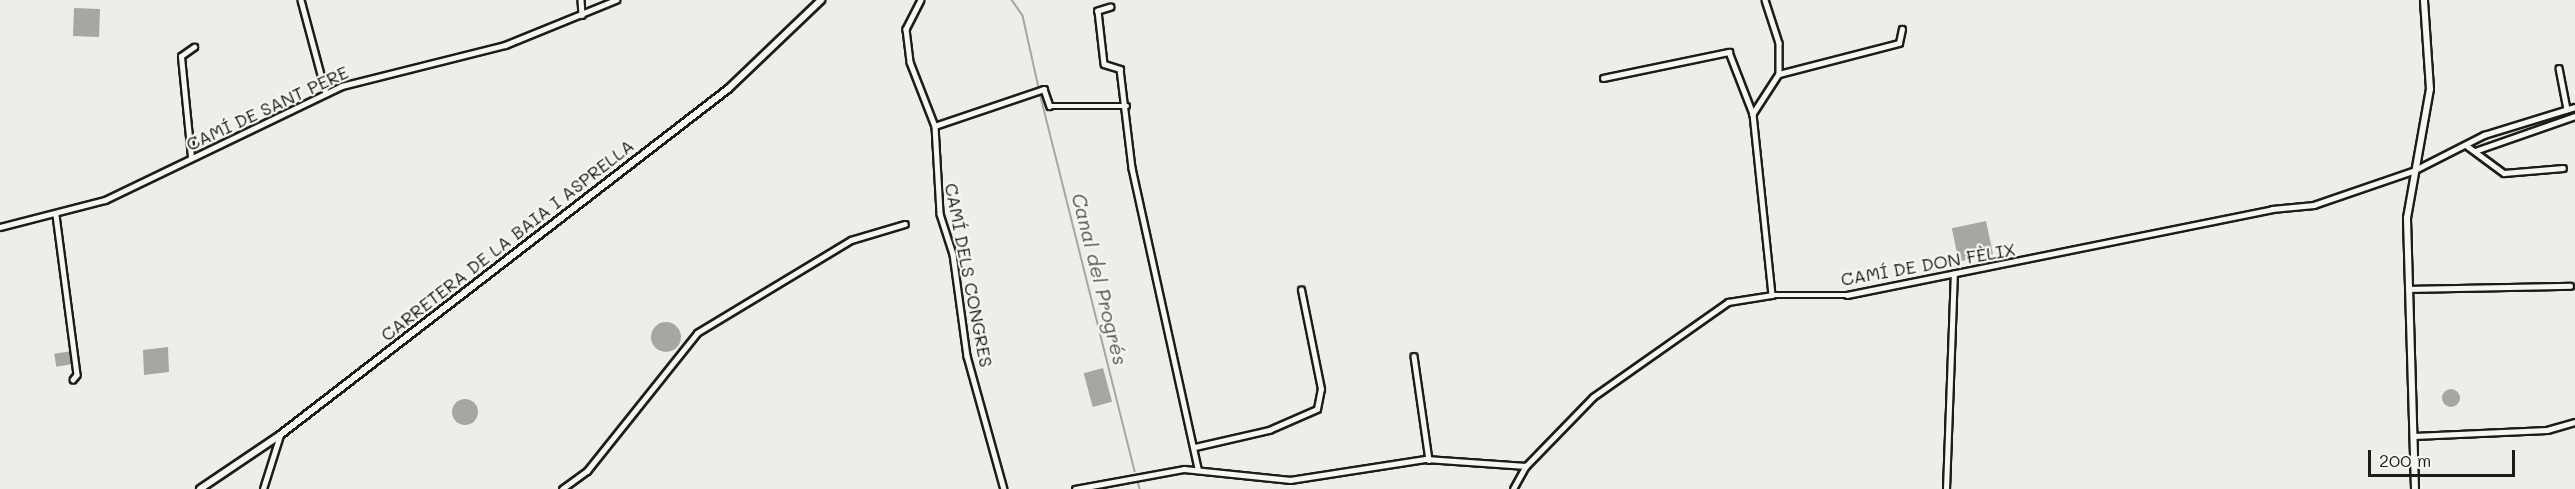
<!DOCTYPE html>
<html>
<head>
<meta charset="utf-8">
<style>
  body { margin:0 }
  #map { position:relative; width:2575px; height:489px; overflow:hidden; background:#edede9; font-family:Mali,sans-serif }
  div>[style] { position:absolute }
  .water>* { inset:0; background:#a6a6a3; transform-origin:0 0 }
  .round { border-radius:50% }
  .stream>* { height:1.5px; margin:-0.75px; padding:0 0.75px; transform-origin:0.75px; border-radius:0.75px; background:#a6a6a3 }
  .roads { filter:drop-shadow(2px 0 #1c1c1c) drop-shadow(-2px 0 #1c1c1c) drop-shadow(0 2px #1c1c1c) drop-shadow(0 -2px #1c1c1c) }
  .minor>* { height:4.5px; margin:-2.25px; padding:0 2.25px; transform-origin:2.25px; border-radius:2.25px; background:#f6f6f2 }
  .secondary>* { height:6px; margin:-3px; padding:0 3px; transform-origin:3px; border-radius:3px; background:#f6f6f2 }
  span { translate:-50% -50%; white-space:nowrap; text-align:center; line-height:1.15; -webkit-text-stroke:4.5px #f6f6f2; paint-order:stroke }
  .street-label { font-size:18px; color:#1c1c1c }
  .water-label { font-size:20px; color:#535352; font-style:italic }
  .scale { position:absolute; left:2368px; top:450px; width:147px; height:27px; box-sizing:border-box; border:3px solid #1c1c1c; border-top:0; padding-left:8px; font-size:18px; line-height:21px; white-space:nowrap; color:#1c1c1c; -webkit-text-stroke:4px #f6f6f2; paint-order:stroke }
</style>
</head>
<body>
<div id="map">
  <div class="water">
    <i style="left:74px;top:8px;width:26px;height:28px;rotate:2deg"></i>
    <i style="left:1986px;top:221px;width:34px;height:35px;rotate:78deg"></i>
    <i class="round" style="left:651px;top:322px;width:30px;height:30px"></i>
    <i style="clip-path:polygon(168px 347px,169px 372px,144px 375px,143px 350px)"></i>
    <i style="left:72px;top:351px;width:13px;height:18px;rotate:81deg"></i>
    <i style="left:1103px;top:368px;width:35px;height:20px;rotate:75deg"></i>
    <i class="round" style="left:2442px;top:389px;width:18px;height:18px"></i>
    <i class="round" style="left:452px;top:399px;width:26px;height:26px"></i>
  </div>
  <div class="stream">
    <i style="left:1012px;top:0;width:19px;rotate:55deg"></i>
    <i style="left:1023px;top:16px;width:74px;rotate:77.5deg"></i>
    <i style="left:1040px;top:93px;width:390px;rotate:75.9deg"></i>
    <i style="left:1137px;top:479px;width:10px;rotate:73deg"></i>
  </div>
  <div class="roads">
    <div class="minor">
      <i style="left:301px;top:0;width:96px;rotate:75deg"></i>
      <i style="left:581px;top:0;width:15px;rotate:86deg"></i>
      <i style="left:921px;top:0;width:33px;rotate:117deg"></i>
      <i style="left:906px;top:29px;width:33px;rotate:83deg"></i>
      <i style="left:910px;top:62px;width:69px;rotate:68.7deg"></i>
      <i style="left:935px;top:126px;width:88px;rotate:86.7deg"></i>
      <i style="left:940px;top:214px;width:42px;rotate:72deg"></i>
      <i style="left:953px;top:254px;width:103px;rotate:82.2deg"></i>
      <i style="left:967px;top:356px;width:138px;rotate:74.5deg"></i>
      <i style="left:1765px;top:0;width:45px;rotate:72deg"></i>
      <i style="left:1779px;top:43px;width:31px;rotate:90deg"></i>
      <i style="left:1779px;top:74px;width:48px;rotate:123deg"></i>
      <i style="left:1753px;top:114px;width:182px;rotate:84deg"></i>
      <i style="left:1111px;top:7px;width:14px;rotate:163deg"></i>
      <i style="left:1098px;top:11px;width:53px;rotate:83.5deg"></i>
      <i style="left:1104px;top:64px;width:17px;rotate:17deg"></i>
      <i style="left:1120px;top:69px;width:100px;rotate:83.1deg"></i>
      <i style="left:1132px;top:168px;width:308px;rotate:77.6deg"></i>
      <i style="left:2559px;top:68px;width:42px;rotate:79deg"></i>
      <i style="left:1779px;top:74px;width:124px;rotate:-14.5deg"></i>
      <i style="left:1899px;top:43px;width:14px;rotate:-78deg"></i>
      <i style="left:1603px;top:78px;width:129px;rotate:-11.7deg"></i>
      <i style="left:1729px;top:52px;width:66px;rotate:68.8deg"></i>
      <i style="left:935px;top:126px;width:115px;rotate:-18.7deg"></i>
      <i style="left:1044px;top:89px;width:18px;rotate:71deg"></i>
      <i style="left:1050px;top:106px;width:77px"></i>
      <i style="left:2466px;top:145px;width:47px;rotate:36.4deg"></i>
      <i style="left:2504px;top:173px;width:59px;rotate:-4.8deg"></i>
      <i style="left:2475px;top:151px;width:106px;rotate:-19.3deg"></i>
      <i style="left:191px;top:157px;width:101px;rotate:-95.7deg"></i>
      <i style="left:181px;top:56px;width:16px;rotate:-35deg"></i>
      <i style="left:56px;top:215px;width:161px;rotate:82.5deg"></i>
      <i style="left:77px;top:375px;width:6px;rotate:129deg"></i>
      <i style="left:0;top:227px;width:108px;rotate:-14.4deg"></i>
      <i style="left:105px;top:200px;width:263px;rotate:-25.7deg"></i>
      <i style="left:342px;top:86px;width:168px;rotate:-14.1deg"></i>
      <i style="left:505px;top:45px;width:120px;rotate:-22.1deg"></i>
      <i style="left:2408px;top:289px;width:162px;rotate:-1.1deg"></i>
      <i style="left:1414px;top:356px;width:105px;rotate:81.8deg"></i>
      <i style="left:2414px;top:436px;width:133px;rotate:-2.6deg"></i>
      <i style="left:2547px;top:430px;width:29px;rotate:-16deg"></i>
      <i style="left:1195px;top:447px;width:76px;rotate:-12.9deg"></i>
      <i style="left:1269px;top:430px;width:52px;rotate:-23.6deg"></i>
      <i style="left:1317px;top:409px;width:20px;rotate:-79deg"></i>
      <i style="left:1321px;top:389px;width:101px;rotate:-101.4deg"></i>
      <i style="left:263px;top:489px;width:57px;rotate:-72.5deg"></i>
      <i style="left:562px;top:489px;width:31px;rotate:-36deg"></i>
      <i style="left:587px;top:471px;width:176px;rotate:-51.4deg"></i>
      <i style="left:697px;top:333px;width:180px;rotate:-31.1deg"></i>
      <i style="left:851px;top:240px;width:56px;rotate:-16.5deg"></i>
      <i style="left:1075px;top:489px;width:111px;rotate:-10.4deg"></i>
      <i style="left:1184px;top:469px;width:107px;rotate:5.9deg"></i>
      <i style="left:1290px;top:480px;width:138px;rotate:-8.8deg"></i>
      <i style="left:1426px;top:459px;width:100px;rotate:4deg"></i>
      <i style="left:1526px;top:466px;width:96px;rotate:-45.8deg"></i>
      <i style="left:1593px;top:397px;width:165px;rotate:-35.1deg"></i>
      <i style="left:1728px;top:302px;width:45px;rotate:-9deg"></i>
      <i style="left:1772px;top:295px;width:75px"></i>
      <i style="left:1847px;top:295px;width:434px;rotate:-11.4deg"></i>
      <i style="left:2272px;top:209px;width:42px;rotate:-5.4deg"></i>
      <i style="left:2314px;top:205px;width:105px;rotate:-19deg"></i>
      <i style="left:2413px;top:171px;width:80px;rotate:-26.9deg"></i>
      <i style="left:2484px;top:135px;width:95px;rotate:-17.1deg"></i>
      <i style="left:1513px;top:489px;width:26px;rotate:-61deg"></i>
      <i style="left:1946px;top:489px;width:215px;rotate:-87.9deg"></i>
    </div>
    <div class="secondary">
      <i style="left:200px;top:489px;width:97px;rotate:-34deg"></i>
      <i style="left:280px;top:435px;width:566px;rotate:-37.68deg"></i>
      <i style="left:728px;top:89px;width:129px;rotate:-43.7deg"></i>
      <i style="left:2415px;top:489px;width:271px;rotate:-91.7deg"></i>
      <i style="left:2407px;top:218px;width:131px;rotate:-79.9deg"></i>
      <i style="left:2430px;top:89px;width:89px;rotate:-93.9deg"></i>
    </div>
  </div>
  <div class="street-label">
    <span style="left:267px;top:108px;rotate:-25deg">CAMÍ DE SANT PERE</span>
    <span style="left:507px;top:240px;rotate:-38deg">CARRETERA DE LA BAIA I ASPRELLA</span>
    <span style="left:1928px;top:264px;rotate:-10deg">CAMÍ DE DON FÈLIX</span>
    <span style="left:969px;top:275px;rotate:79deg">CAMÍ DELS CONGRES</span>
  </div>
  <div class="water-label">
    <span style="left:1100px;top:279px;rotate:76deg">Canal del Progrés</span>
  </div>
  <div class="scale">200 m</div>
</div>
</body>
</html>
